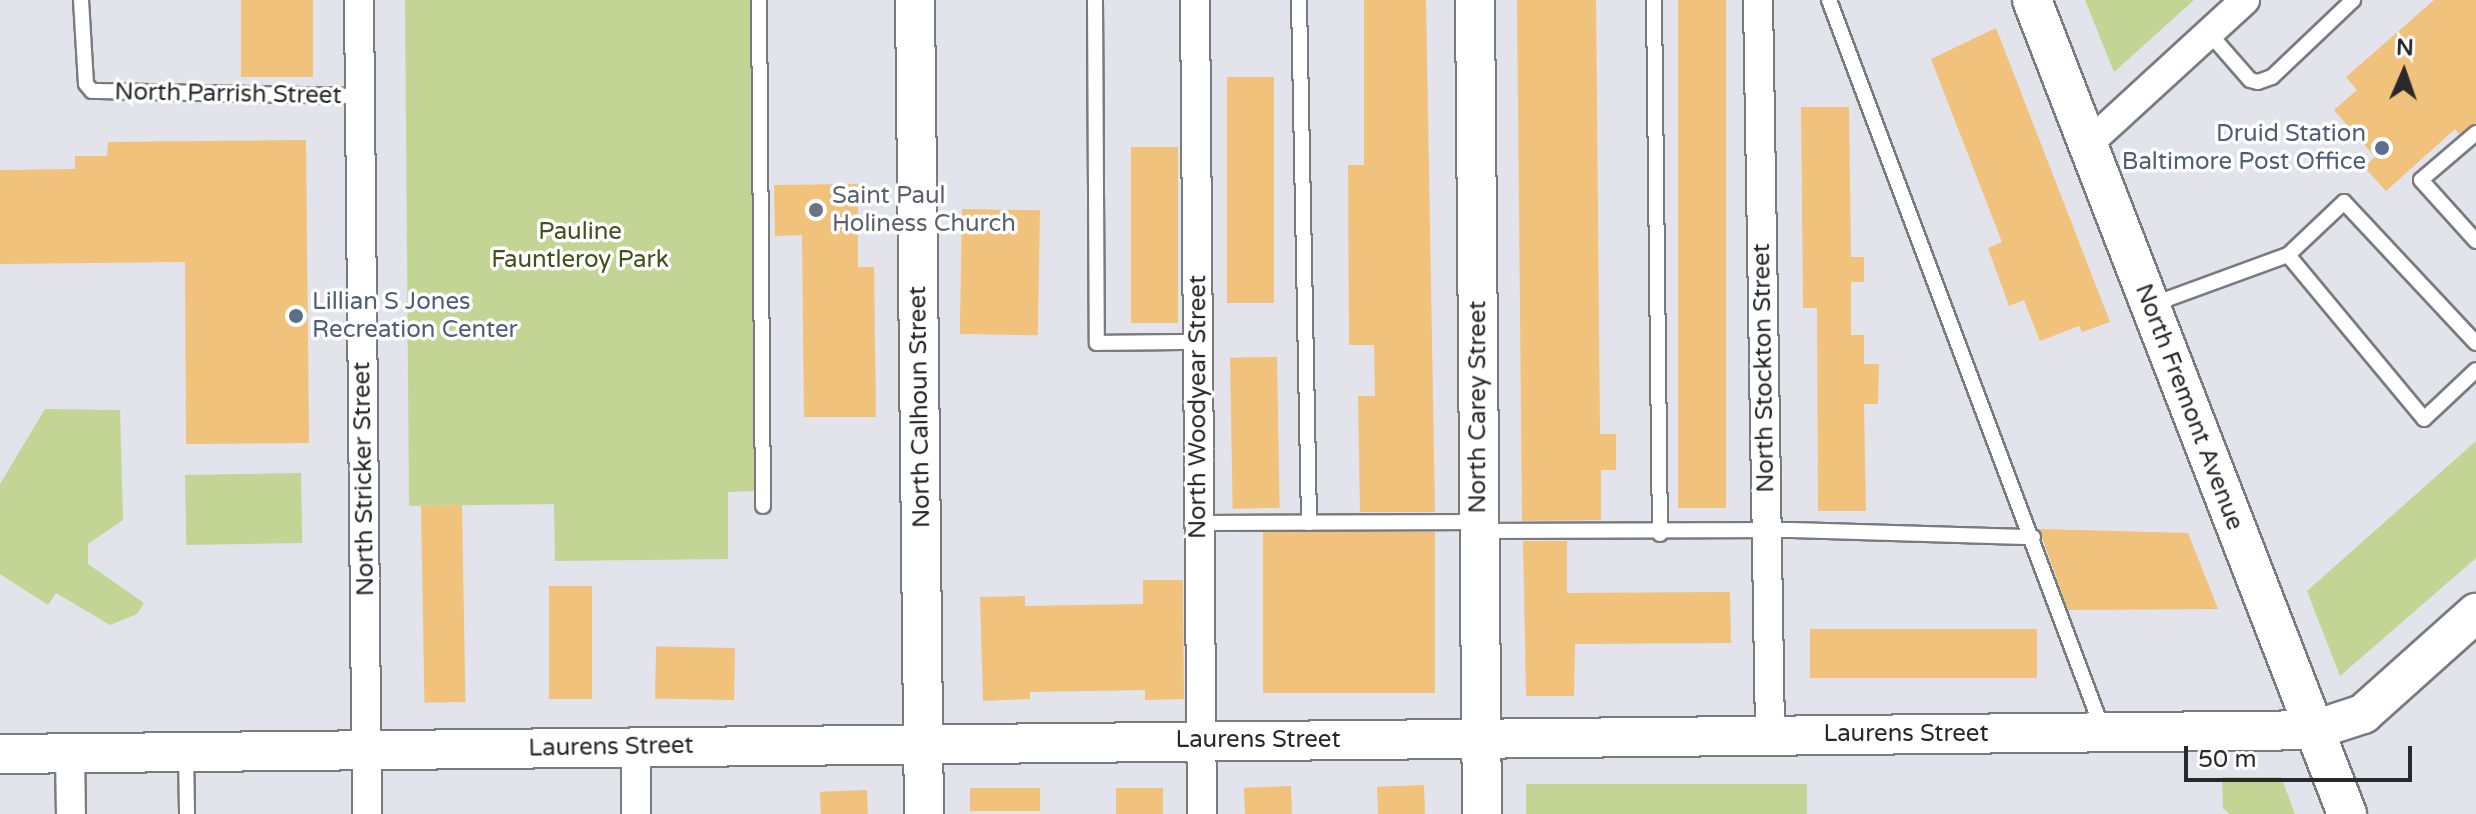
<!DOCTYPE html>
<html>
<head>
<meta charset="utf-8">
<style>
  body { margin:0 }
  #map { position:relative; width:2476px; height:814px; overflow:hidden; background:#e2e3eb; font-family:"Varela Round",sans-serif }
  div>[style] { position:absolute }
  .green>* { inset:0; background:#c2d595; transform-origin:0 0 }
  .building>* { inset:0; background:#f0c27c; transform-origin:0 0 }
  .roads { filter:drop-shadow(2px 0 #7a7a81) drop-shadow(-2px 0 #7a7a81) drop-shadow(0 2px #7a7a81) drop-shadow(0 -2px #7a7a81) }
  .lane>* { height:14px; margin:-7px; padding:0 7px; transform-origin:7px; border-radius:7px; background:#fff }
  .street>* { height:28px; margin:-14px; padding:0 14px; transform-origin:14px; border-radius:14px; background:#fff }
  .secondary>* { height:38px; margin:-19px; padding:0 19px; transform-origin:19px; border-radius:19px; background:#fff }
  .dots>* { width:22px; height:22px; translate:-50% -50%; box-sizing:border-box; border:4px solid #fff; border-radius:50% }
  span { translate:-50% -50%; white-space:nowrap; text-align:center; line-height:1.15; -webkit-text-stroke:7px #fff; paint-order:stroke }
  .street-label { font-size:24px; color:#29292c }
  .service-label { font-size:24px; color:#4e5e75 }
  .right { translate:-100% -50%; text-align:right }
  .left { translate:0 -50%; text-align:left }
  .worship-label { font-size:24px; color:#5b616d }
  .park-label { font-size:24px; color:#43501a }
  .north { position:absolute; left:2364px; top:32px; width:80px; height:80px; -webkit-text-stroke:6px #fff; paint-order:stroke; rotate:2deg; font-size:22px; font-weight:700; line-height:32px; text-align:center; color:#29292c }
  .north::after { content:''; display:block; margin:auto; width:28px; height:36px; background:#29292c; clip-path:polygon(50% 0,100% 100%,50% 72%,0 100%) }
  .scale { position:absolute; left:2184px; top:746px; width:228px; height:36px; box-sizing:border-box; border:4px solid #29292c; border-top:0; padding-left:10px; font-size:24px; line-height:28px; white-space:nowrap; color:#29292c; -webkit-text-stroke:6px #fff; paint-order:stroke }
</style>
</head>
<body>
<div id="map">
  <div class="green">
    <i style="clip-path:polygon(405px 0,752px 0,756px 491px,728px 492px,728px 559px,555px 561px,554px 504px,409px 506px)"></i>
    <i style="clip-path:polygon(2085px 0,2194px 0,2114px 72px)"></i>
    <i style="clip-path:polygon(45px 409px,120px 410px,123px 520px,88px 544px,88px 564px,144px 603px,137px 614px,110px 625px,56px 593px,48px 605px,0 574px,0 484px)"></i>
    <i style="clip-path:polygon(2476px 441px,2476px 558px,2340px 676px,2307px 591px)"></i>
    <i style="left:301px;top:473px;width:70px;height:116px;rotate:89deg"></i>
    <i style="clip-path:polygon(2222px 777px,2281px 777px,2295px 814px,2229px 814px,2223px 808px)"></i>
    <i style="left:1526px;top:784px;width:281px;height:30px"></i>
  </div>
  <div class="building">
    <i style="left:241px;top:0;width:72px;height:77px"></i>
    <i style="clip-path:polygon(1364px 0,1426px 0,1435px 512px,1360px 512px,1358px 396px,1375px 396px,1374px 345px,1349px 345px,1348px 165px,1364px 165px)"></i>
    <i style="clip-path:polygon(1517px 0,1596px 0,1600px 434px,1616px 434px,1616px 470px,1601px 470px,1601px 520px,1522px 521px)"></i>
    <i style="left:1678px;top:0;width:48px;height:508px"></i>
    <i style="clip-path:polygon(2434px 0,2476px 0,2476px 123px,2459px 134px,2455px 129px,2386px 191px,2364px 167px,2375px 157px,2334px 110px,2357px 90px,2346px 77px)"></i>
    <i style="clip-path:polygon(1996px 28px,2110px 322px,2082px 332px,2079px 326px,2040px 341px,2024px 300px,2009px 306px,1988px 248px,2002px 242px,1931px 59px)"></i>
    <i style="left:1227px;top:77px;width:47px;height:226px"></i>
    <i style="clip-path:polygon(1801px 107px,1849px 107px,1851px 257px,1864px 257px,1864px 282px,1851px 282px,1851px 335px,1864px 335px,1864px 364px,1879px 364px,1878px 404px,1864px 404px,1866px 511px,1818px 511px,1817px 308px,1803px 308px)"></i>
    <i style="clip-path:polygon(306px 140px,309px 443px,186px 444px,185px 262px,0 264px,0 170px,75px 169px,75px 156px,107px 156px,108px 142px)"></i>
    <i style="left:1131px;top:147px;width:47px;height:176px"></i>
    <i style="clip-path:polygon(858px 184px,858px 267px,874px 267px,876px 417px,804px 417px,802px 235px,775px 236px,774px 185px)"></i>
    <i style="left:962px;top:209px;width:78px;height:125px;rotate:1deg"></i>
    <i style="left:1277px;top:357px;width:151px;height:47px;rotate:89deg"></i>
    <i style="left:462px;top:505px;width:197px;height:41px;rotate:89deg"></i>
    <i style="clip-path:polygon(2039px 529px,2188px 533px,2218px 609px,2068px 610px)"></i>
    <i style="left:1435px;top:532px;width:161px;height:172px;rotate:90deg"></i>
    <i style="clip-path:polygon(1523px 541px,1567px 541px,1567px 593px,1730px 592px,1731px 643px,1575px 644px,1574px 696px,1526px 696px)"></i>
    <i style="clip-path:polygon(1143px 580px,1183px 580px,1184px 699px,1145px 700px,1145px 690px,1030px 692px,1030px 699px,983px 701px,980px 597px,1025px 596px,1025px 606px,1143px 604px)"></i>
    <i style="left:549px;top:586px;width:43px;height:113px"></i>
    <i style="left:2037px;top:629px;width:49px;height:227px;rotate:90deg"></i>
    <i style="left:735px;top:648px;width:52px;height:79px;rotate:91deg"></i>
    <i style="left:1424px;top:785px;width:29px;height:47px;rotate:88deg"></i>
    <i style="left:1291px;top:786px;width:28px;height:47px;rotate:88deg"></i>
    <i style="left:1040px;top:788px;width:23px;height:70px;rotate:90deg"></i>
    <i style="left:1116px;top:788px;width:47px;height:26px"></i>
    <i style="left:867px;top:790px;width:24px;height:47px;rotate:88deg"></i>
  </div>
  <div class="roads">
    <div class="lane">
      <i style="left:81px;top:0;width:84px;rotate:86.6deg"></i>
      <i style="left:86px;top:84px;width:9px;rotate:49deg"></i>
      <i style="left:92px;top:91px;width:268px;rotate:1.1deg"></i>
      <i style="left:759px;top:0;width:506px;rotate:89.55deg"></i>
      <i style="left:1095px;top:0;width:343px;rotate:89.7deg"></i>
      <i style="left:1097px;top:343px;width:101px;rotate:-0.6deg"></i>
      <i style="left:1299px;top:0;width:523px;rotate:88.9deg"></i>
      <i style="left:1654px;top:0;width:534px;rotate:89.36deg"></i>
      <i style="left:1829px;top:0;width:778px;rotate:69.44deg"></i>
      <i style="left:2209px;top:33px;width:62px;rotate:48.9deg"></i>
      <i style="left:2250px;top:80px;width:8px;rotate:14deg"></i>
      <i style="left:2258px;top:82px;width:15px;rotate:-20deg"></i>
      <i style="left:2272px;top:77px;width:112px;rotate:-43.5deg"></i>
      <i style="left:2476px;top:133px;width:72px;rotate:139.5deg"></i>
      <i style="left:2421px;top:180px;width:82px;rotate:48deg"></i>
      <i style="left:2288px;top:255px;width:213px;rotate:50.3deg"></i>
      <i style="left:2424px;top:419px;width:71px;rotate:-43.3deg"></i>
      <i style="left:2151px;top:305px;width:146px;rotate:-20.1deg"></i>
      <i style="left:2288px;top:255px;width:77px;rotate:-43.4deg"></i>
      <i style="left:2344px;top:202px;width:193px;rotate:46.9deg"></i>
      <i style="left:1199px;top:523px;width:280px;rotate:-0.2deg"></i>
      <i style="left:1481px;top:531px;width:311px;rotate:-0.2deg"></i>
      <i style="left:1792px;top:530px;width:241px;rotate:1.7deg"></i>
      <i style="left:186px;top:754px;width:60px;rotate:89deg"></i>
    </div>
    <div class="street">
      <i style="left:359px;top:0;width:814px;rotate:89.44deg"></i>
      <i style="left:1195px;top:0;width:814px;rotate:89.51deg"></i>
      <i style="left:1758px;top:0;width:735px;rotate:89.06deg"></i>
      <i style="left:2088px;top:144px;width:213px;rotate:-42.5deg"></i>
      <i style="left:636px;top:747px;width:67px;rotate:90deg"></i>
      <i style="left:70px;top:753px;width:61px;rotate:89.1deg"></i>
    </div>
    <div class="secondary">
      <i style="left:915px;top:0;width:814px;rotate:89.37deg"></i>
      <i style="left:1475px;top:0;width:814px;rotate:89.51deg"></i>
      <i style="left:2032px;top:0;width:873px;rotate:68.84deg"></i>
      <i style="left:0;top:754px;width:2314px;rotate:-0.59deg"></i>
      <i style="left:2314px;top:730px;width:52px;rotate:-18.1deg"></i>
      <i style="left:2363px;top:714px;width:152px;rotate:-41.8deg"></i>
    </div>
  </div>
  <div class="dots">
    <i style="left:2382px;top:148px;background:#5c6f8a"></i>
    <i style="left:816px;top:210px;background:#6b7280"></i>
    <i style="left:296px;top:316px;background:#5c6f8a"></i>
  </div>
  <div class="street-label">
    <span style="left:228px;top:94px;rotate:1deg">North Parrish Street</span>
    <span style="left:1764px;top:368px;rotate:-91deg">North Stockton Street</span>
    <span style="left:920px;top:407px;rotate:-91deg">North Calhoun Street</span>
    <span style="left:1198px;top:407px;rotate:-90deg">North Woodyear Street</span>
    <span style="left:1478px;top:407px;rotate:-90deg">North Carey Street</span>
    <span style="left:2189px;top:407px;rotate:69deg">North Fremont Avenue</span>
    <span style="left:364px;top:479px;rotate:-91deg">North Stricker Street</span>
    <span style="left:1906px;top:734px">Laurens Street</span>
    <span style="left:1258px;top:740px">Laurens Street</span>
    <span style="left:611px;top:747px;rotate:-1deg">Laurens Street</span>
  </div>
  <div class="service-label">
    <span class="right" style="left:2366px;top:148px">Druid Station<br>Baltimore Post Office</span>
    <span class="left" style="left:312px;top:316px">Lillian S Jones<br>Recreation Center</span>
  </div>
  <div class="worship-label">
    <span class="left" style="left:832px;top:210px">Saint Paul<br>Holiness Church</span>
  </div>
  <div class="park-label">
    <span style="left:580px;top:246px">Pauline<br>Fauntleroy Park</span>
  </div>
  <div class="north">N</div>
  <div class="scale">50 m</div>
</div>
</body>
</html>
